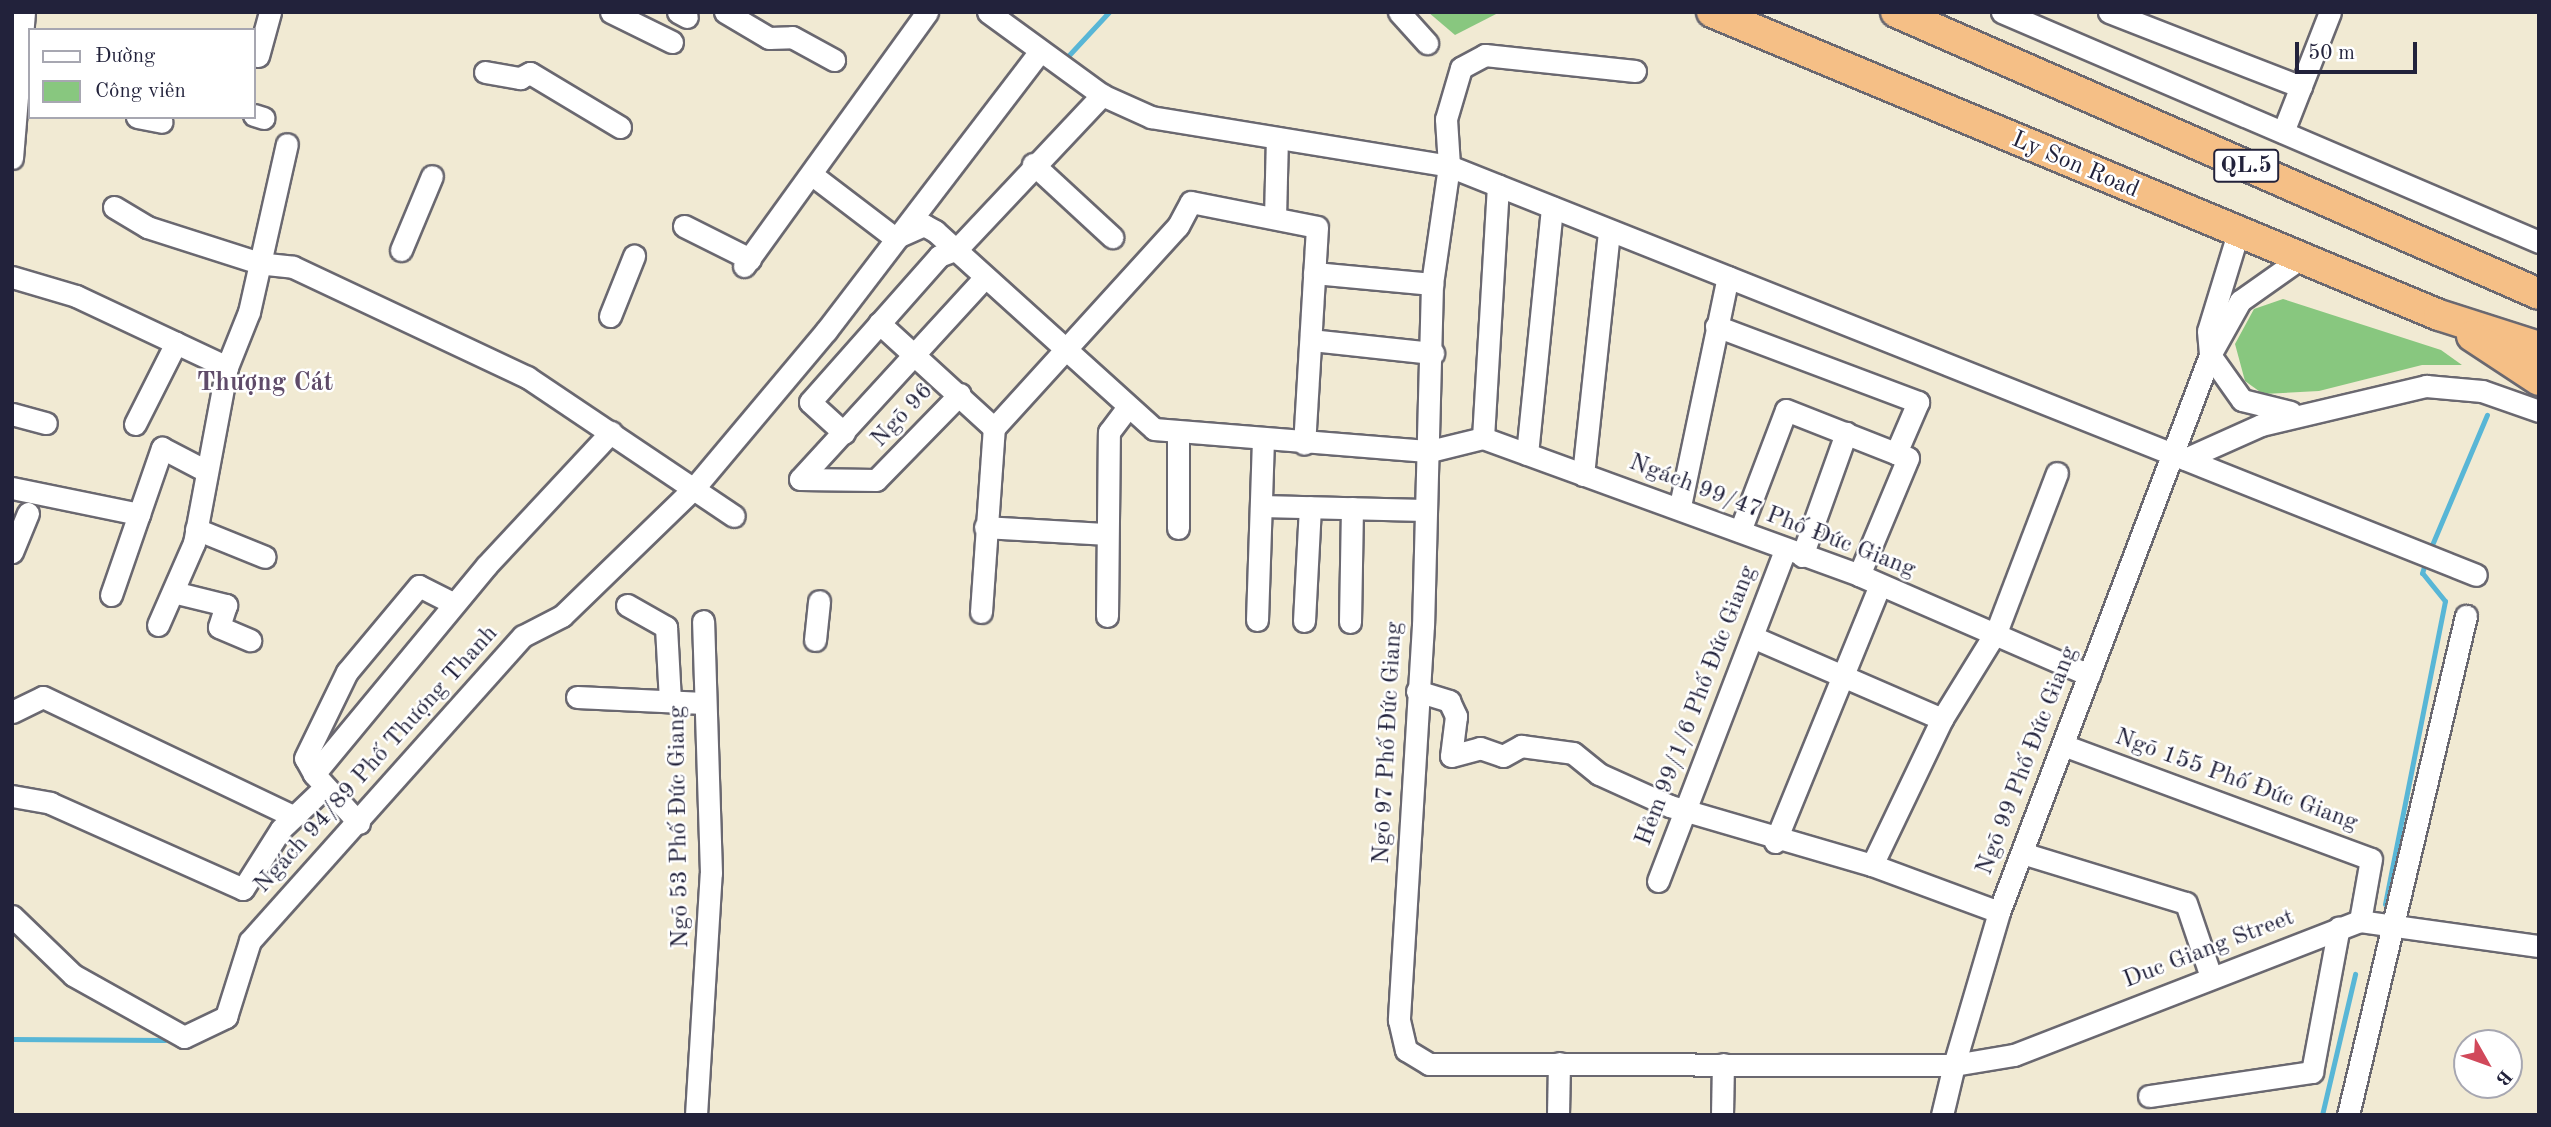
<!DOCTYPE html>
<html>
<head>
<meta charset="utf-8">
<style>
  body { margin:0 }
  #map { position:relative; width:2551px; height:1127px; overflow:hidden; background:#f1ead3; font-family:"Old Standard TT",serif }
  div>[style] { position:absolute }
  .green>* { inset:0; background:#88c77f }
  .stream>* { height:5px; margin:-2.5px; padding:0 2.5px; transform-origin:2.5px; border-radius:2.5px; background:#58b6d6 }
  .roads { filter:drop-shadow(2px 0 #6a6870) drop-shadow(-2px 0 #6a6870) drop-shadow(0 2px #6a6870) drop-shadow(0 -2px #6a6870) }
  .minor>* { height:21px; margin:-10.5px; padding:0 10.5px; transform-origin:10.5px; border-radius:10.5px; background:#fff }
  .highway>* { height:30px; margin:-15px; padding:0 15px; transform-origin:15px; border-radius:15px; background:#f5bf86 }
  span { translate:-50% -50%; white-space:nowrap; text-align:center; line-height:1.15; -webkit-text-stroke:5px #fff; paint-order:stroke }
  .shield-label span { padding:2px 5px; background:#fff; border:2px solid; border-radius:5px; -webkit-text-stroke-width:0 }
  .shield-label { font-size:23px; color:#22223b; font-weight:700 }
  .street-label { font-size:24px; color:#22223b }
  .neighbourhood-label { font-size:26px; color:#5f4b69; font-weight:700 }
  .frame { position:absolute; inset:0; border:14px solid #22223b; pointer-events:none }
  .legend { position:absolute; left:28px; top:28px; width:228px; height:91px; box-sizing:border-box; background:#fff; border:2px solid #a7a7b1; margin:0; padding:9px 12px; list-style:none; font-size:21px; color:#22223b }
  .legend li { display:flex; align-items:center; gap:14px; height:35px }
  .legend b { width:35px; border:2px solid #a7a7b1 }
  .north { position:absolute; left:2453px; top:1029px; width:70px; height:70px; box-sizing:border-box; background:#fff; border:2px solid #a7a7b1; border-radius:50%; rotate:130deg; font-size:19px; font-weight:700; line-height:28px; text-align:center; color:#22223b }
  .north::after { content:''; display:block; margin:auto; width:24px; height:32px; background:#d1495b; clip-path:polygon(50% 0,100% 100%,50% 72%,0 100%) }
  .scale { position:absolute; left:2295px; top:42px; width:122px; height:32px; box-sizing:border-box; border:4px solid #22223b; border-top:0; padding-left:9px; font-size:21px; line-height:24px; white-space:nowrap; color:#22223b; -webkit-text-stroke:5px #fff; paint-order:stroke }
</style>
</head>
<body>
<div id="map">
  <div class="green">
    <i style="clip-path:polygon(1428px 12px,1500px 12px,1455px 35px)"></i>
    <i style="clip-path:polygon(2283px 299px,2441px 350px,2462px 365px,2422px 365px,2319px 391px,2263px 394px,2245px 381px,2235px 344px,2254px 309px)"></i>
  </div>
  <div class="stream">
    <i style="left:1069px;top:55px;width:59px;rotate:-47.1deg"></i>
    <i style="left:2429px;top:552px;width:149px;rotate:-67.1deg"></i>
    <i style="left:2385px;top:904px;width:309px;rotate:-78.8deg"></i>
    <i style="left:2445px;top:601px;width:36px;rotate:-129deg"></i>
    <i style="left:2422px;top:573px;width:13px;rotate:-72deg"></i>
    <i style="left:12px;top:1039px;width:153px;rotate:0.4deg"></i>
    <i style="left:2322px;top:1115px;width:145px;rotate:-76.8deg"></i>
  </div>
  <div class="roads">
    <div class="minor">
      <i style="left:611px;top:12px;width:68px;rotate:26.2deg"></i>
      <i style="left:678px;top:12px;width:10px;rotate:29deg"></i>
      <i style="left:725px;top:12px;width:51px;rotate:30.6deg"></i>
      <i style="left:769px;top:38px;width:23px;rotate:-2deg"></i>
      <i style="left:792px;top:37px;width:48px;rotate:28.7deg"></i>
      <i style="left:988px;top:12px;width:141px;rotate:36.1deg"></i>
      <i style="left:1102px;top:95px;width:54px;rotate:24.2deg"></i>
      <i style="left:1151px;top:117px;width:302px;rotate:9.3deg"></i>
      <i style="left:1449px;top:166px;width:1105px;rotate:21.71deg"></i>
      <i style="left:1399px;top:12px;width:42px;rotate:47.9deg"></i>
      <i style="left:2002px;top:12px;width:584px;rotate:23.19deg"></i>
      <i style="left:2109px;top:12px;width:206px;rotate:21.3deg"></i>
      <i style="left:258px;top:56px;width:46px;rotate:-74.7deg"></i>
      <i style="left:1635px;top:71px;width:151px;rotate:-173.9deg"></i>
      <i style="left:1485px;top:55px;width:27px;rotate:152deg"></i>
      <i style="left:1461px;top:68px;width:53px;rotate:106.4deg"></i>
      <i style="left:1446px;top:119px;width:47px;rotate:86.3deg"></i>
      <i style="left:1449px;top:166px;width:119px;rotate:98.2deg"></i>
      <i style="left:1432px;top:284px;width:341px;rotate:91.5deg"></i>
      <i style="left:1423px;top:625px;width:396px;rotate:93.5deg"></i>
      <i style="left:1399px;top:1020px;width:31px;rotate:77deg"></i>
      <i style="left:1406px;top:1050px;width:27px;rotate:31deg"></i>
      <i style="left:1429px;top:1064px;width:525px;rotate:0.11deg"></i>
      <i style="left:1954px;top:1065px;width:159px;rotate:-73.6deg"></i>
      <i style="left:1999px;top:912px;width:596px;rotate:-69.25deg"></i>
      <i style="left:2210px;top:355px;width:62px;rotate:-60.9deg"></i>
      <i style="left:2240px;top:301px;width:75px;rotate:-35.2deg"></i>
      <i style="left:485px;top:72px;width:36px;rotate:10deg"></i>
      <i style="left:520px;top:78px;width:11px;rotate:-27deg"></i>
      <i style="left:530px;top:73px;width:105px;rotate:31deg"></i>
      <i style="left:254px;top:115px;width:10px;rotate:17deg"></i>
      <i style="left:137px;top:117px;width:25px;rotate:11deg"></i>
      <i style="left:2283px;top:132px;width:129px;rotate:-68.6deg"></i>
      <i style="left:12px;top:158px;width:146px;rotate:-85.3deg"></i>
      <i style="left:1033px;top:164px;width:108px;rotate:42.7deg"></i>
      <i style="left:811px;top:174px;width:106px;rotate:37.3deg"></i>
      <i style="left:895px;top:238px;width:32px;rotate:-24deg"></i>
      <i style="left:924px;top:225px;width:13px;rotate:29deg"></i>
      <i style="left:935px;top:231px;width:295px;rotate:42.1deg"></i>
      <i style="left:1154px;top:429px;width:277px;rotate:4.6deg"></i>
      <i style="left:1430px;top:451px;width:55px;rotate:-13.8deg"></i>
      <i style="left:1483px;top:438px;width:400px;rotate:20deg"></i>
      <i style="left:1859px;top:575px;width:251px;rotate:23.5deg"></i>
      <i style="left:114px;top:207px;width:39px;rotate:31deg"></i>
      <i style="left:147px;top:227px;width:114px;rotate:17.8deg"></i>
      <i style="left:1275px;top:218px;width:80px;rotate:-88.6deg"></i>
      <i style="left:684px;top:226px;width:74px;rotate:26.6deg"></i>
      <i style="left:2238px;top:233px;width:102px;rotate:107deg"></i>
      <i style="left:2208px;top:331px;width:24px;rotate:85deg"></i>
      <i style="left:2210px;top:355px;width:55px;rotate:54.6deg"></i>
      <i style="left:2242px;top:400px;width:50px;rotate:13.8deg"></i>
      <i style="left:401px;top:250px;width:80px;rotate:-67.3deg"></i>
      <i style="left:257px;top:263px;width:36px;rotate:6deg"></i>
      <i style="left:293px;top:267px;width:259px;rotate:25.2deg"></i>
      <i style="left:527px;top:377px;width:249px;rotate:33.9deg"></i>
      <i style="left:744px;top:266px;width:313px;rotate:-54.2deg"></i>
      <i style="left:1314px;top:273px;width:119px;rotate:5.3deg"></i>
      <i style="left:12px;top:277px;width:67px;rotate:16.5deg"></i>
      <i style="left:76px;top:296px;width:167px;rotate:25.2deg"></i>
      <i style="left:610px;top:316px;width:65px;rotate:-68.2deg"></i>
      <i style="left:879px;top:323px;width:156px;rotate:42.4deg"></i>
      <i style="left:994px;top:428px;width:273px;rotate:-47.7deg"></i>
      <i style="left:1178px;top:226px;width:27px;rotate:-62deg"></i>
      <i style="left:1191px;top:202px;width:128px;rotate:11.2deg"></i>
      <i style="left:1317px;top:227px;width:217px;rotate:93.4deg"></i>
      <i style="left:1716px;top:326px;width:216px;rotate:20.6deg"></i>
      <i style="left:1918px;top:402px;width:56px;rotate:113.3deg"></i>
      <i style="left:1311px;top:340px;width:123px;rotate:6.1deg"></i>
      <i style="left:12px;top:414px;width:35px;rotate:15deg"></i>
      <i style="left:135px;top:424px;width:91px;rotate:-63.2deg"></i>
      <i style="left:844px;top:433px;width:46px;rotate:-137.6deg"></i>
      <i style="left:810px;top:402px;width:195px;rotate:-48.5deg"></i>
      <i style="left:939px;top:256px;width:19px;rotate:-21deg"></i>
      <i style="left:957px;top:249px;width:212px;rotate:-46.7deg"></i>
      <i style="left:1483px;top:438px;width:253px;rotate:-86.6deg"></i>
      <i style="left:1527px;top:454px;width:248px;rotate:-84.2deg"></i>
      <i style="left:2185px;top:459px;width:83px;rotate:-24.1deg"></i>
      <i style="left:2261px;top:425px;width:170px;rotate:-13.3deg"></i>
      <i style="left:2426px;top:386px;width:56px;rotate:5.1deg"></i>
      <i style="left:2482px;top:391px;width:60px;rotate:19.3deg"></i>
      <i style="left:1583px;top:475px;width:246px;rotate:-83.9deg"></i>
      <i style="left:800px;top:479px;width:274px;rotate:-47.5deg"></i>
      <i style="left:800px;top:479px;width:76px;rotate:0.8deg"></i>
      <i style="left:876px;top:480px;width:120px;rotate:-45.7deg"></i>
      <i style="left:12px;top:488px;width:130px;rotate:11.6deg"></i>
      <i style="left:1261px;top:506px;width:163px;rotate:1.4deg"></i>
      <i style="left:1680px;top:506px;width:234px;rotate:-78.2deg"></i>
      <i style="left:985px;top:527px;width:122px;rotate:3.3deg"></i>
      <i style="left:1178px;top:528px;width:96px;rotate:-90deg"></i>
      <i style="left:196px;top:529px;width:74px;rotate:22.1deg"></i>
      <i style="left:1740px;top:531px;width:129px;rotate:-69.2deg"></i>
      <i style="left:1786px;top:410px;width:131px;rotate:21.5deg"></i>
      <i style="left:1908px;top:458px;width:127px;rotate:112.7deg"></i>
      <i style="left:12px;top:552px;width:42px;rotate:-67.7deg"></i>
      <i style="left:1802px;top:556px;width:131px;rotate:-70.3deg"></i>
      <i style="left:173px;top:592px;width:55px;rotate:13.8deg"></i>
      <i style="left:226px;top:605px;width:23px;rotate:108deg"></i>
      <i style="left:219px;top:627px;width:34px;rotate:23deg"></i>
      <i style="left:111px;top:595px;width:156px;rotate:-70.9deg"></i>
      <i style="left:162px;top:448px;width:50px;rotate:27.6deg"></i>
      <i style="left:627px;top:605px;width:45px;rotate:29.4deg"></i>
      <i style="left:666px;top:627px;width:74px;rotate:86.9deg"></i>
      <i style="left:981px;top:612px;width:184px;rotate:-86deg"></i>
      <i style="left:1107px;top:616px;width:184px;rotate:-89.4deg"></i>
      <i style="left:1109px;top:432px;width:31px;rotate:-53deg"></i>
      <i style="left:1257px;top:620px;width:180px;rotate:-88.1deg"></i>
      <i style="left:1304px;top:621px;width:114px;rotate:-87deg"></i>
      <i style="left:1350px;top:622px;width:114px;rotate:-89deg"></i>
      <i style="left:158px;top:625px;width:90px;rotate:-66.3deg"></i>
      <i style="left:194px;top:543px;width:179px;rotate:-79.4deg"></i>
      <i style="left:227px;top:367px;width:59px;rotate:-68.2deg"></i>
      <i style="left:249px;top:312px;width:172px;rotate:-77.3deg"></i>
      <i style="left:1755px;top:638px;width:204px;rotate:23.4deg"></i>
      <i style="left:815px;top:640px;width:39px;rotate:-84deg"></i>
      <i style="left:1417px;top:691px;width:34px;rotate:17deg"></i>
      <i style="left:1449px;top:701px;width:17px;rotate:65deg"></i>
      <i style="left:1456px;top:716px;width:40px;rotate:97.1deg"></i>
      <i style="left:1451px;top:756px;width:30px;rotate:-15deg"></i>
      <i style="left:1480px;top:748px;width:24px;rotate:19deg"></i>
      <i style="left:1503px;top:756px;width:21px;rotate:-29deg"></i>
      <i style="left:1521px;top:746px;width:52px;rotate:7.7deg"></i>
      <i style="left:1573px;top:753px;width:33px;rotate:39deg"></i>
      <i style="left:1599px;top:774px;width:78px;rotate:24.3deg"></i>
      <i style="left:1670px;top:806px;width:210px;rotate:16.3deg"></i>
      <i style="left:1872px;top:865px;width:135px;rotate:20.3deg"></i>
      <i style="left:577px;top:697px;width:127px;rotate:2.7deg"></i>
      <i style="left:12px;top:712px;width:34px;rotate:-26deg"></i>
      <i style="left:43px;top:697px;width:276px;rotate:25.5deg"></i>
      <i style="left:2063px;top:745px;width:328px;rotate:20.3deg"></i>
      <i style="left:2371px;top:859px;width:63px;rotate:100.1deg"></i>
      <i style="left:314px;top:774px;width:18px;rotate:-119deg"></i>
      <i style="left:305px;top:758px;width:96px;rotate:-64deg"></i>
      <i style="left:347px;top:672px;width:112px;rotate:-50.1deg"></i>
      <i style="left:419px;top:586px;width:39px;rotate:27deg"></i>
      <i style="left:12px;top:796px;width:39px;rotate:10deg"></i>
      <i style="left:50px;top:803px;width:211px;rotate:24deg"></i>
      <i style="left:243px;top:889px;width:71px;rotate:-57.7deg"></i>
      <i style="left:281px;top:829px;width:59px;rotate:-43.6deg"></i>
      <i style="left:359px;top:823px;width:67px;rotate:-132.6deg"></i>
      <i style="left:314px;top:774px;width:271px;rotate:-50.4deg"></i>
      <i style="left:487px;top:565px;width:182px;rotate:-47deg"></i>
      <i style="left:1775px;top:842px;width:278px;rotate:-67.8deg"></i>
      <i style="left:2022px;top:853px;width:171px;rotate:17deg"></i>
      <i style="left:2186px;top:903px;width:78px;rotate:71.3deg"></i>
      <i style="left:1872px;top:865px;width:162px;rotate:-64.4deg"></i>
      <i style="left:1942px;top:719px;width:105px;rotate:-58.3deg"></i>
      <i style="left:1997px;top:630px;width:168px;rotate:-69.1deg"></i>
      <i style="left:1658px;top:881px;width:354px;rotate:-69deg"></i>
      <i style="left:12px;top:916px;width:85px;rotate:44deg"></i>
      <i style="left:73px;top:975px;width:127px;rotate:29.2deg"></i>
      <i style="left:184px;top:1037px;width:47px;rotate:-25.5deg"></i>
      <i style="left:226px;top:1017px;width:80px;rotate:-72.5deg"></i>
      <i style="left:250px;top:941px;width:409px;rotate:-48.2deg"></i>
      <i style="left:523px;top:636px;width:44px;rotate:-27.1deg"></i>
      <i style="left:562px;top:616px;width:185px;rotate:-44.1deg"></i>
      <i style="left:695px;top:487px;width:204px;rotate:-50deg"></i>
      <i style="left:826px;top:331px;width:352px;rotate:-52.6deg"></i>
      <i style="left:2149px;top:1096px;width:165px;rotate:-8.4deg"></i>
      <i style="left:2312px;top:1072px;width:147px;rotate:-79.5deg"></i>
      <i style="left:696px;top:1115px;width:242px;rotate:-86.5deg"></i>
      <i style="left:711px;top:873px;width:252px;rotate:-91.8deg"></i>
      <i style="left:1558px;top:1115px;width:52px;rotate:-88.9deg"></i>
      <i style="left:1722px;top:1115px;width:51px;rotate:-88.9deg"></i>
      <i style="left:1942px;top:1115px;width:51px;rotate:-76.5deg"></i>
      <i style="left:1954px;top:1065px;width:61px;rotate:-9.5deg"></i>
      <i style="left:2014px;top:1055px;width:371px;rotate:-21.2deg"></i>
      <i style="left:2360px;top:921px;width:181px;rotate:8deg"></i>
      <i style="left:2348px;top:1115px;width:513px;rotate:-76.7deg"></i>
    </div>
    <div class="highway">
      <i style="left:1712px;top:12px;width:788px;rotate:22.63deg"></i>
      <i style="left:2439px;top:315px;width:105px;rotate:17.7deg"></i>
      <i style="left:1896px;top:12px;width:702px;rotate:23.68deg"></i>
      <i style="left:2472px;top:336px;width:80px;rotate:33.3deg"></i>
    </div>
  </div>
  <div class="shield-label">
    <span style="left:2246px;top:166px">QL.5</span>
  </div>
  <div class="street-label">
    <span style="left:2075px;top:166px;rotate:23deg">Ly Son Road</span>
    <span style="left:903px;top:416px;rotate:-47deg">Ngõ 96</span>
    <span style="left:1772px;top:517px;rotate:21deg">Ngách 99/47 Phố Đức Giang</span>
    <span style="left:1697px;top:706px;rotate:-69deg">Hẻm 99/1/6 Phố Đức Giang</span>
    <span style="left:1389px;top:743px;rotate:-87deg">Ngõ 97 Phố Đức Giang</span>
    <span style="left:377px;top:760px;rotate:-48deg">Ngách 94/89 Phố Thượng Thanh</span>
    <span style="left:2028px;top:761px;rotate:-69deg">Ngõ 99 Phố Đức Giang</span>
    <span style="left:2236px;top:781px;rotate:20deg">Ngõ 155 Phố Đức Giang</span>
    <span style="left:680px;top:827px;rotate:-91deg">Ngõ 53 Phố Đức Giang</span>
    <span style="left:2209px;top:950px;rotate:-21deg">Duc Giang Street</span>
  </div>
  <div class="neighbourhood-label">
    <span style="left:265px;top:384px">Thượng Cát</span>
  </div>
  <div class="frame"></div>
  <ul class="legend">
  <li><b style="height:9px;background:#fff"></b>Đường</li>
  <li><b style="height:19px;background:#88c77f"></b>Công viên</li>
  </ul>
  <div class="north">B</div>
  <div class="scale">50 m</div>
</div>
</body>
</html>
